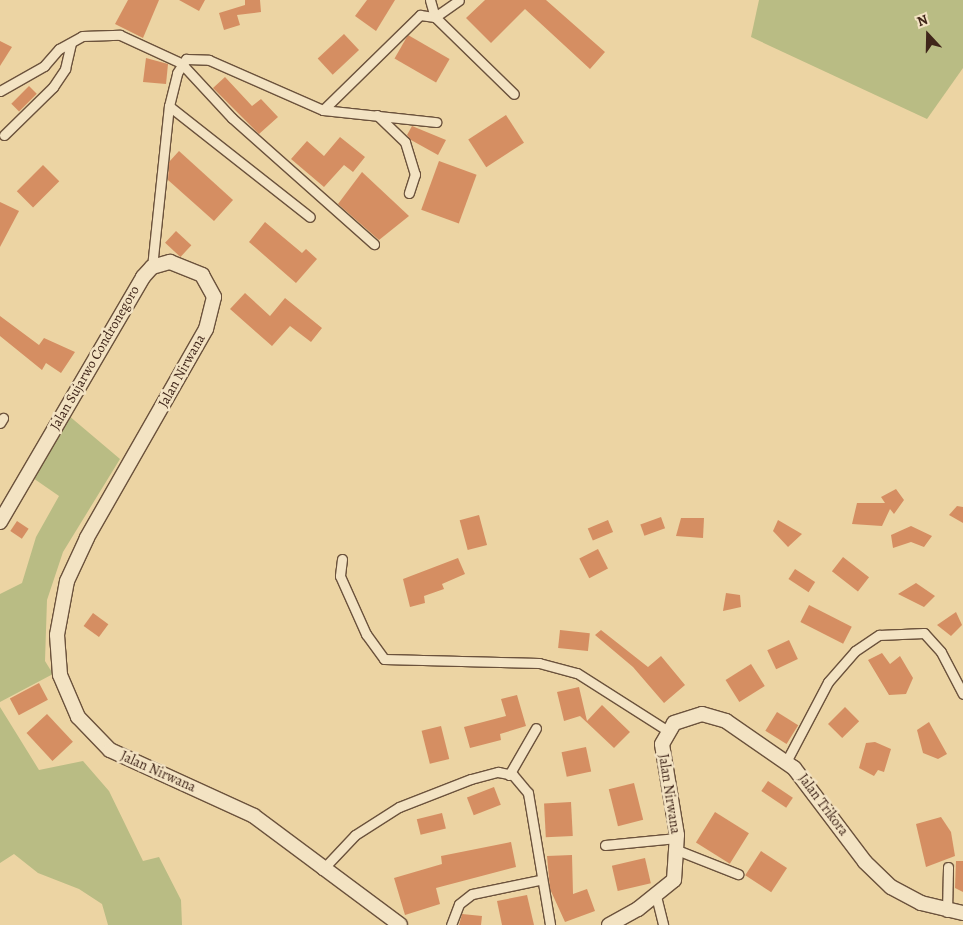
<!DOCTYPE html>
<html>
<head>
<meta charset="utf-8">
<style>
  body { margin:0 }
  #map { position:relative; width:963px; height:925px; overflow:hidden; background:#ecd4a3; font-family:Alegreya,serif }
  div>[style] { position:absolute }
  .green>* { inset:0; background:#b9bc84 }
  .building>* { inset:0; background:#d58e62; transform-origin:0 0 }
  .roads { filter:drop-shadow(1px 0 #6b523c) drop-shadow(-1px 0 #6b523c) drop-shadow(0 1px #6b523c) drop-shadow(0 -1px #6b523c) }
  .street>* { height:9px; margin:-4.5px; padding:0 4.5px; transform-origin:4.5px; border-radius:4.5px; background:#f3e3c3 }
  .secondary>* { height:14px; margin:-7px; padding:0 7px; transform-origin:7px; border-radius:7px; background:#f3e3c3 }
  span { translate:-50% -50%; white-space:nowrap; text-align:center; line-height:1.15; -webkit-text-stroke:5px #f3e3c3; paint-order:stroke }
  .street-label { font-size:14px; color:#40261a }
  .north { position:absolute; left:903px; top:10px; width:50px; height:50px; -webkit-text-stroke:4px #f3e3c3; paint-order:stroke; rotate:339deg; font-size:14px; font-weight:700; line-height:20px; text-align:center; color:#40261a }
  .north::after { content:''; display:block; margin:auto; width:18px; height:22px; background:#40261a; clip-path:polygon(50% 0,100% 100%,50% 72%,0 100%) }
</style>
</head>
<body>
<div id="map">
  <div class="green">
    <i style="clip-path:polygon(759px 0,963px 0,963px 68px,927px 119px,751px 37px)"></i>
    <i style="clip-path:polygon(68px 415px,120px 459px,63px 552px,47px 600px,45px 661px,53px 674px,0 702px,0 594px,22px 583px,36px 537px,59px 496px,33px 478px)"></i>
    <i style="clip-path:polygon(0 707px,39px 770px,83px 761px,109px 791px,143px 861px,159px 857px,181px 900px,182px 925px,108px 925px,102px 904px,79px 889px,38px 873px,14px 854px,0 863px)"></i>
  </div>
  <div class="building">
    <i style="clip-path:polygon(128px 0,159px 0,143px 38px,115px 24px)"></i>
    <i style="clip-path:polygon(179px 0,205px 0,199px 11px)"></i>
    <i style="clip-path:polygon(245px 0,260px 0,261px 12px,237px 15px,240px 25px,224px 30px,219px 13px,245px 5px)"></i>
    <i style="clip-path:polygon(367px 0,395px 0,376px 31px,355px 16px)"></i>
    <i style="clip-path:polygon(485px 0,546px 0,605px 52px,590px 69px,525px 9px,491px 43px,466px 18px)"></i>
    <i style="left:344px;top:34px;width:22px;height:36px;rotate:47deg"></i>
    <i style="left:408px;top:35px;width:48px;height:27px;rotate:30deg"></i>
    <i style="clip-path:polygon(0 41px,12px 47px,0 66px)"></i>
    <i style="clip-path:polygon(146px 58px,168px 64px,166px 84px,143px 82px)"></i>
    <i style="clip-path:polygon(225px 77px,252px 106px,261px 99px,278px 117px,259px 134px,213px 88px)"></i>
    <i style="left:29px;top:86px;width:11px;height:25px;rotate:45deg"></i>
    <i style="left:506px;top:115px;width:33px;height:45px;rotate:57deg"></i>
    <i style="clip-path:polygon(412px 126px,446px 140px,438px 155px,411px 140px,407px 135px)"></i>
    <i style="clip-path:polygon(340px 137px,365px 157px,353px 172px,344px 165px,324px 187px,291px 159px,307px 141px,324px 156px)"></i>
    <i style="clip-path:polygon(179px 151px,233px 200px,214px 221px,168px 180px,169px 162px)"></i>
    <i style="left:439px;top:161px;width:40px;height:52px;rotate:20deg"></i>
    <i style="left:43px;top:165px;width:23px;height:37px;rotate:45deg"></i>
    <i style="clip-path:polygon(362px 172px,409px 216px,379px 240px,338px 204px)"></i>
    <i style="clip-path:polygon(0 202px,19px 211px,0 247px)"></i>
    <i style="clip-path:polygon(265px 222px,302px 253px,306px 249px,317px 259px,296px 283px,249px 242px)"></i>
    <i style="left:176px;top:231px;width:21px;height:16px;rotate:43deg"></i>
    <i style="clip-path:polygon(245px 293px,270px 316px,285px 298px,322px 328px,311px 342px,290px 326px,272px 346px,230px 309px)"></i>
    <i style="clip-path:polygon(0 316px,39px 345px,44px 338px,75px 352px,61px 373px,46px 363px,42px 370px,0 336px)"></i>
    <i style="clip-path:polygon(896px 489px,904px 500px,894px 514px,890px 509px,882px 526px,852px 524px,857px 503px,885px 503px,881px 497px)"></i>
    <i style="clip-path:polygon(957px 506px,963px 507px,963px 523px,949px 515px)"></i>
    <i style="left:479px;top:515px;width:31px;height:20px;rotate:75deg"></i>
    <i style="left:661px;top:517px;width:12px;height:22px;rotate:70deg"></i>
    <i style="clip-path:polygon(681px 518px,704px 518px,703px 538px,676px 536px)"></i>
    <i style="left:608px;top:520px;width:13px;height:22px;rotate:67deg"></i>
    <i style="clip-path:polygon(778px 520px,802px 534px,788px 547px,773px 531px)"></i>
    <i style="left:17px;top:521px;width:14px;height:12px;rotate:34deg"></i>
    <i style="clip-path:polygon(911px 526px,932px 536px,924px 547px,911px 542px,893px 548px,891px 535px)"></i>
    <i style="left:598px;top:549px;width:22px;height:21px;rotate:63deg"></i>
    <i style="left:843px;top:557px;width:33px;height:18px;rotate:38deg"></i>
    <i style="clip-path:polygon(458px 558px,465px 574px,442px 584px,444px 589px,424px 596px,425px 603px,410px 607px,403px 579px)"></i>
    <i style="left:795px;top:569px;width:24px;height:12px;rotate:33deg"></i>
    <i style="clip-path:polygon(916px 583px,935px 596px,924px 607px,898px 594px)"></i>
    <i style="clip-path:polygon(726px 593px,740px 595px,741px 607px,723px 611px)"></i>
    <i style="left:809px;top:605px;width:48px;height:19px;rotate:27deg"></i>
    <i style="clip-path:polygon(956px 612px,962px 625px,951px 636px,937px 625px)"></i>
    <i style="left:93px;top:613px;width:19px;height:16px;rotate:36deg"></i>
    <i style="left:560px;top:630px;width:30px;height:18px;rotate:6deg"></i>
    <i style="clip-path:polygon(601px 630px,648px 667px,661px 656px,685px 685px,664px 703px,633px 667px,595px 635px)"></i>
    <i style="left:789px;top:640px;width:21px;height:24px;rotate:65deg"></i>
    <i style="clip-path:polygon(882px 653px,890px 664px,900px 656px,913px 678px,906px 694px,889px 695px,868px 660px)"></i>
    <i style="left:751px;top:664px;width:26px;height:30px;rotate:58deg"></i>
    <i style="left:39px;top:683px;width:19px;height:33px;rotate:62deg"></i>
    <i style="clip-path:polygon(579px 687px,587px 721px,602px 705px,630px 732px,614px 748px,580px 716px,564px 721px,557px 692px)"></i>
    <i style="clip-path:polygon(517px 695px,526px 726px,500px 734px,501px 740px,470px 748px,464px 727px,506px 716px,501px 699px)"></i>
    <i style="left:845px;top:707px;width:20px;height:24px;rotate:45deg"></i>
    <i style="left:777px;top:712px;width:25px;height:22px;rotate:32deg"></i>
    <i style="left:47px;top:714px;width:38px;height:28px;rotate:47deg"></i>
    <i style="clip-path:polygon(929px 722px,947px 754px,938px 759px,923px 753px,917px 730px)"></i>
    <i style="left:441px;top:726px;width:34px;height:20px;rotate:76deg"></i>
    <i style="clip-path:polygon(875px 742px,891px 749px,884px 772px,878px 770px,874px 776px,859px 768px,866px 743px)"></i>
    <i style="left:586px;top:747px;width:25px;height:25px;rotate:78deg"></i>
    <i style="left:768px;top:781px;width:30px;height:12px;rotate:34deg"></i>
    <i style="left:634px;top:783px;width:38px;height:26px;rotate:76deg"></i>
    <i style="left:494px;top:787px;width:19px;height:29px;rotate:69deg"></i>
    <i style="left:571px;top:802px;width:34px;height:27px;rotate:87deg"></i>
    <i style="left:715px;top:812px;width:40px;height:36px;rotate:32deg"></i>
    <i style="left:442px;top:813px;width:16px;height:26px;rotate:76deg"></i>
    <i style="clip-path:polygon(941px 817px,951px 832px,955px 856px,926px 867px,916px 824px)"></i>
    <i style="clip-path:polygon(511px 842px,516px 867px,436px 888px,440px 904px,405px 915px,394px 878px,442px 864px,441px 856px)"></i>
    <i style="left:761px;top:851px;width:31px;height:29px;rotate:33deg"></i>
    <i style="clip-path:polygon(572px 855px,573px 894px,587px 889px,595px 911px,565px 922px,550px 889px,547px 856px)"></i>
    <i style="left:645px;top:858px;width:26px;height:34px;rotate:77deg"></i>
    <i style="clip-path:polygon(956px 861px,963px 861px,963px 892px,955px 888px)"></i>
    <i style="clip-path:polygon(527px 895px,534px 925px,502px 925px,497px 901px)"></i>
    <i style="clip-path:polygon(462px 914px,482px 916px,481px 925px,459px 925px)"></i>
  </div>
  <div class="roads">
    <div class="street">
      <i style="left:430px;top:0;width:18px;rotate:74deg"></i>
      <i style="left:435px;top:17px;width:29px;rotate:-35deg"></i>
      <i style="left:0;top:91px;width:51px;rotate:-29.6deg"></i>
      <i style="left:44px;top:66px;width:23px;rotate:-49deg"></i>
      <i style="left:59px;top:49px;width:26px;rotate:-29deg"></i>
      <i style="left:82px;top:36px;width:38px;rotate:-2deg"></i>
      <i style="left:120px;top:35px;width:67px;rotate:24.7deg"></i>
      <i style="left:181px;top:63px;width:75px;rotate:47.2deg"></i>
      <i style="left:232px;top:118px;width:190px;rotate:41.6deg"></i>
      <i style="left:169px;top:106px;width:179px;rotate:38.2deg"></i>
      <i style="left:323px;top:110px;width:136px;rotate:-44.4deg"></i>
      <i style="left:420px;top:15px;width:15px;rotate:8deg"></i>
      <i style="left:435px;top:17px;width:110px;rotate:44.3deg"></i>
      <i style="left:377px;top:115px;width:39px;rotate:44deg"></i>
      <i style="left:405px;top:142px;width:34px;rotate:73deg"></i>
      <i style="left:415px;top:174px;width:20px;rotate:108deg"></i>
      <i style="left:4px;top:135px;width:69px;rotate:-44.4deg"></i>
      <i style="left:53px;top:87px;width:22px;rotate:-56deg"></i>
      <i style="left:65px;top:69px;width:26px;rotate:-77deg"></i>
      <i style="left:152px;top:267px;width:162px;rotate:-84deg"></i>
      <i style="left:169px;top:106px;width:34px;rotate:-76deg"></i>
      <i style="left:177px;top:73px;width:17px;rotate:-57deg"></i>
      <i style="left:186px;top:59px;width:23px;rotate:2deg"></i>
      <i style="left:209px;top:60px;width:124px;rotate:23.7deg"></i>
      <i style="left:323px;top:110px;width:114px;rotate:6.1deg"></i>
      <i style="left:0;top:423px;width:6px;rotate:-59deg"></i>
      <i style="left:342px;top:559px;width:17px;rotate:97deg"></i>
      <i style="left:340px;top:576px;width:64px;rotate:65.9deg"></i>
      <i style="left:366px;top:634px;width:31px;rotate:54deg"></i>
      <i style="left:384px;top:659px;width:155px;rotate:1.5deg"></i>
      <i style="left:539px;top:663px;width:39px;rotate:15deg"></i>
      <i style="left:577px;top:673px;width:108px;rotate:32.5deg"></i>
      <i style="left:786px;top:762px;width:90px;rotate:-62.3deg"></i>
      <i style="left:828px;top:682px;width:41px;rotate:-48.9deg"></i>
      <i style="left:855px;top:651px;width:29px;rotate:-34deg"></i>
      <i style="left:879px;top:635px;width:45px;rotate:-2.5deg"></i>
      <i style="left:924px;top:633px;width:25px;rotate:48deg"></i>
      <i style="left:941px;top:652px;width:47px;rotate:62.4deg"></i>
      <i style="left:509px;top:775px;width:54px;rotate:-60.1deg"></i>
      <i style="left:605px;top:845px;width:72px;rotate:-5.6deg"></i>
      <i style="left:677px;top:850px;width:66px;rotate:21.5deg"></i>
      <i style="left:322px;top:870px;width:48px;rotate:-46.7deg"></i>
      <i style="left:355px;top:835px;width:52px;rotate:-32.5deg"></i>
      <i style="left:399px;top:807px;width:77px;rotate:-21.3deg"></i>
      <i style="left:471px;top:779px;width:28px;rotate:-15deg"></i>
      <i style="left:498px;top:772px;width:15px;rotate:11deg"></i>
      <i style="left:513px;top:775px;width:23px;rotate:50deg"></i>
      <i style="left:528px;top:793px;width:134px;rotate:80.5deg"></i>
      <i style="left:656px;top:896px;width:30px;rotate:76deg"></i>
      <i style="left:947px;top:912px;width:45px;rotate:-88.7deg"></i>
      <i style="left:451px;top:925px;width:22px;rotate:-69deg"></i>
      <i style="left:459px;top:904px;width:16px;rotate:-38deg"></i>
      <i style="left:472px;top:894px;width:68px;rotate:-11.8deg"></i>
    </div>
    <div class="secondary">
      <i style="left:0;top:522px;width:284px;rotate:-59.7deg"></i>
      <i style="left:143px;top:277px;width:13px;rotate:-48deg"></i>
      <i style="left:152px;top:267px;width:19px;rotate:-16deg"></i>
      <i style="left:170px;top:262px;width:35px;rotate:22deg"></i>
      <i style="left:202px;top:275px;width:25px;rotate:61deg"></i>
      <i style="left:214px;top:297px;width:33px;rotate:104deg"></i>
      <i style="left:206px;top:329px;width:241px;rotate:119.7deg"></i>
      <i style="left:87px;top:538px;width:47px;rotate:114.9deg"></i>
      <i style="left:67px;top:581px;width:55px;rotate:100.5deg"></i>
      <i style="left:57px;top:635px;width:40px;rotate:85.7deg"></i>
      <i style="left:60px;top:675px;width:46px;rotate:66.8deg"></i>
      <i style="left:78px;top:717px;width:46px;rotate:45.9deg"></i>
      <i style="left:110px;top:750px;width:158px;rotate:24.6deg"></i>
      <i style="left:254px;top:816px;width:182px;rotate:36.7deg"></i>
      <i style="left:609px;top:925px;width:33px;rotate:-29deg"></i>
      <i style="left:638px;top:909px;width:46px;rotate:-38.9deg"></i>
      <i style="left:674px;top:880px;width:45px;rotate:-86.2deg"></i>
      <i style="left:677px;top:835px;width:92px;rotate:-99.4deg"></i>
      <i style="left:662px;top:744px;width:24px;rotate:-60deg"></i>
      <i style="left:674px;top:723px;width:29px;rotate:-18deg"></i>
      <i style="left:702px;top:714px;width:25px;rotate:16deg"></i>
      <i style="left:726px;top:721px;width:83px;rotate:34.7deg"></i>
      <i style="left:794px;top:768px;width:118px;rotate:52.9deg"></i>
      <i style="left:865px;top:862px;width:36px;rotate:44deg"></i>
      <i style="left:891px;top:887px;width:34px;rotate:28deg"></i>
      <i style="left:921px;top:903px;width:43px;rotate:13.4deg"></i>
    </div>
  </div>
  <div class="street-label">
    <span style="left:95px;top:358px;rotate:-60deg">Jalan Sujarwo Condronegoro</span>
    <span style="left:182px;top:371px;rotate:-61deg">Jalan Nirwana</span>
    <span style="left:158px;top:772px;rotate:24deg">Jalan Nirwana</span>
    <span style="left:669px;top:794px;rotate:81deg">Jalan Nirwana</span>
    <span style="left:823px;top:805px;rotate:53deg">Jalan Trikora</span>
  </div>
  <div class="north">N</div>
</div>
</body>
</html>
